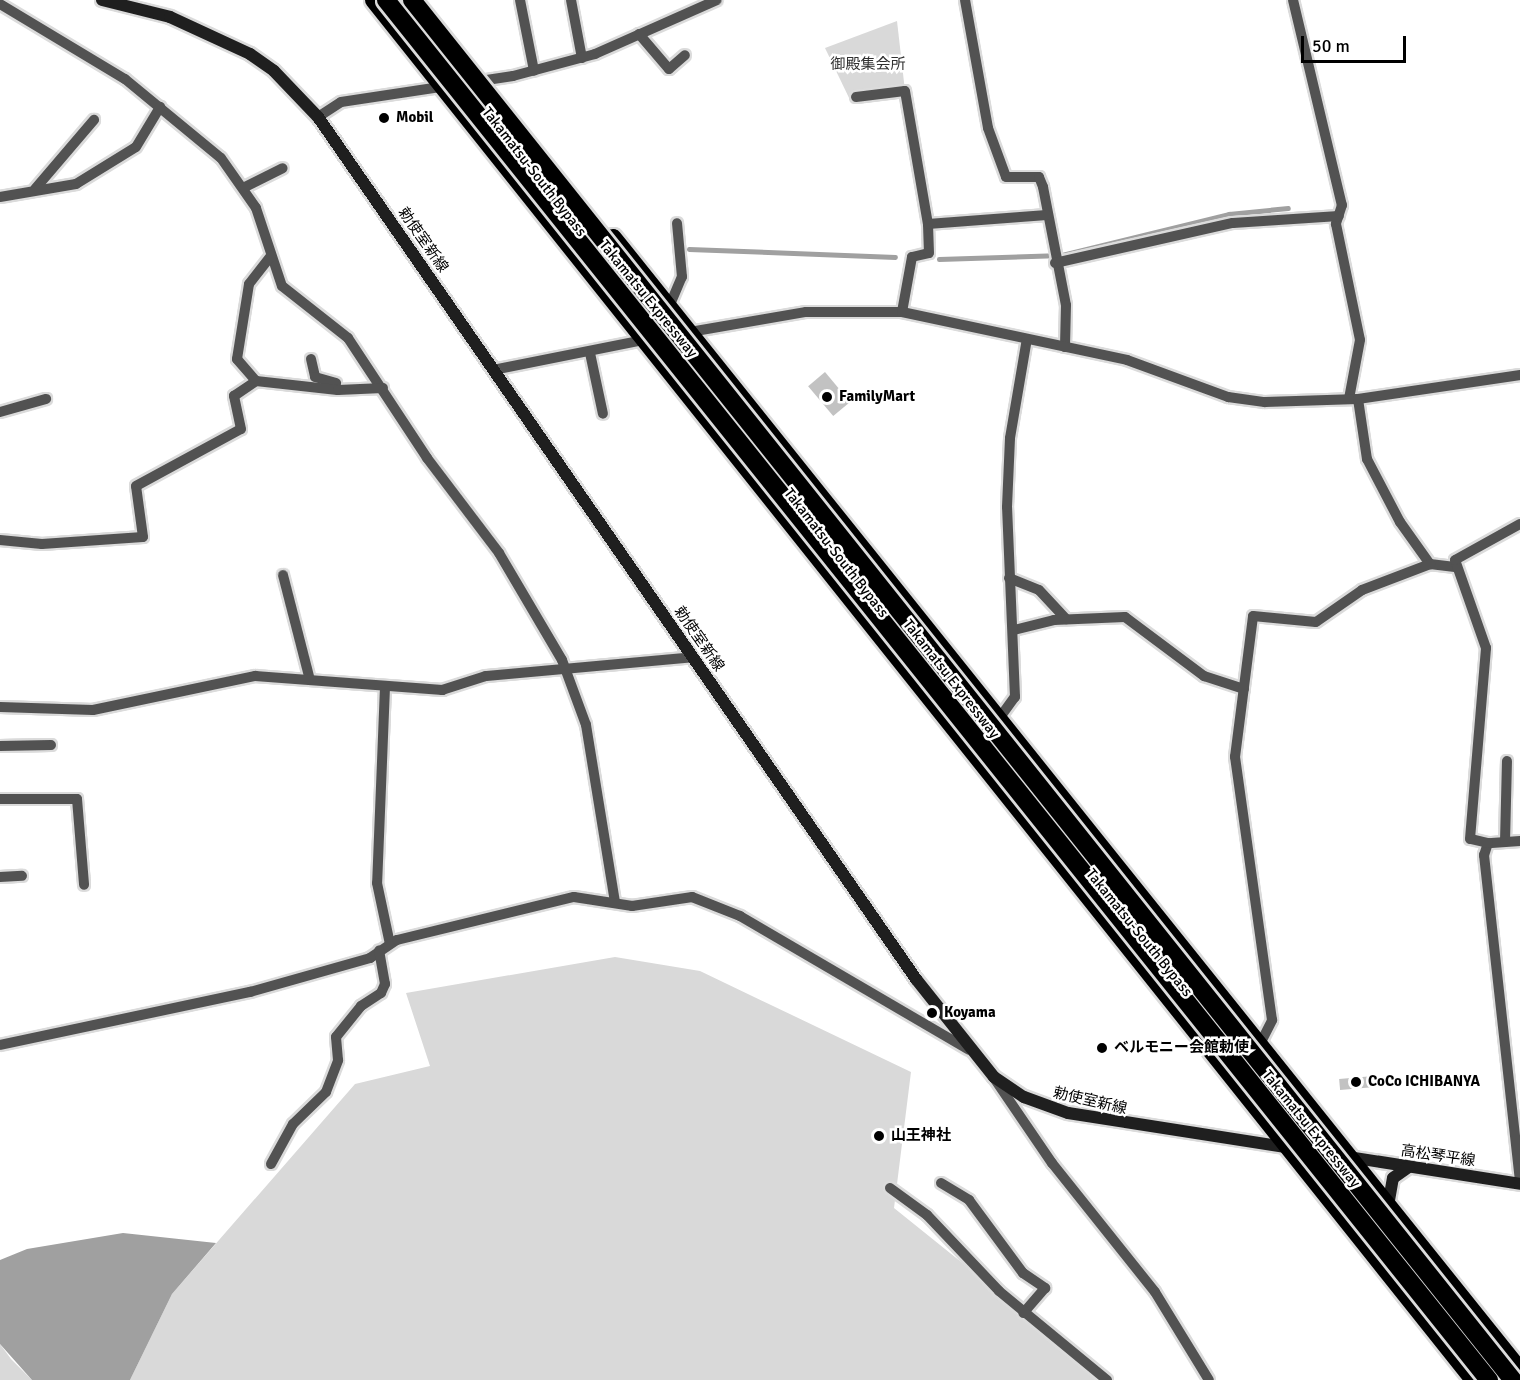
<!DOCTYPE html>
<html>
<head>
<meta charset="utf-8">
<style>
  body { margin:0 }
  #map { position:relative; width:1520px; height:1380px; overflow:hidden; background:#fff; font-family:Signika,"Noto Sans JP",sans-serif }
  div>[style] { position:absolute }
  .green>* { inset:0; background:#d9d9d9 }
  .water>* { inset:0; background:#a0a0a0 }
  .stream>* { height:4.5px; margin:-2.25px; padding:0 2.25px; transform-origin:2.25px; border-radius:2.25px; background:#a0a0a0 }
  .building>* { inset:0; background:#c2c2c2; transform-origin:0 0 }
  .roads { filter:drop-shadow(2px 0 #dbdbdb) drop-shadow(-2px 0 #dbdbdb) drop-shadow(0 2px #dbdbdb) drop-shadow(0 -2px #dbdbdb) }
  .street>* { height:10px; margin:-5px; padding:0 5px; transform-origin:5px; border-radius:5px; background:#525252 }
  .secondary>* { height:12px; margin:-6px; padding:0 6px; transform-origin:6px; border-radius:6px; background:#1f1f1f }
  .highway>* { height:18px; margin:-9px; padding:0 9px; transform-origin:9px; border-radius:9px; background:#000 }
  .bridges { filter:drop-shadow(2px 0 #dbdbdb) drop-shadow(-2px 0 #dbdbdb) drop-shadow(0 2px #dbdbdb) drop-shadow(0 -2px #dbdbdb) }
  .highway-bridge>* { height:18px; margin:-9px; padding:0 9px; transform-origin:9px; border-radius:9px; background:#000 }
  .dots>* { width:16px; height:16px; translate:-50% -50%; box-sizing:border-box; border:3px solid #fff; border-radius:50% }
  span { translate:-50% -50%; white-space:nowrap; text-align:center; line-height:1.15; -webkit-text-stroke:5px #fff; paint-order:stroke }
  .park-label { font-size:15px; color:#303030 }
  .poi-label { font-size:15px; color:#000; font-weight:700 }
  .left { translate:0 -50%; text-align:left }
  .street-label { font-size:15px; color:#000 }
  .scale { position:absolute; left:1301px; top:36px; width:105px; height:27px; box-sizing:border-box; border:3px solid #000; border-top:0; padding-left:8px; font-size:18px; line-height:21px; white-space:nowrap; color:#000; -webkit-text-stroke:4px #fff; paint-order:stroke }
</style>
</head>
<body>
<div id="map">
  <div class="green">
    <i style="clip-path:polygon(897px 21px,905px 91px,851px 102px,825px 48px)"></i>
    <i style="clip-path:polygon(615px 957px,700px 971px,911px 1072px,894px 1208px,1108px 1380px,130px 1380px,172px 1294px,355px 1084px,430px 1066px,406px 993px)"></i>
    <i style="clip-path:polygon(0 1344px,11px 1359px,32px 1380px,0 1380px)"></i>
  </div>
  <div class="water">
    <i style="clip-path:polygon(123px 1233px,216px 1243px,172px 1294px,130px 1380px,32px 1380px,0 1344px,0 1260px,27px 1249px)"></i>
  </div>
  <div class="stream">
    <i style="left:689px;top:249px;width:206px;rotate:2.2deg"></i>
    <i style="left:939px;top:259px;width:123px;rotate:-1.9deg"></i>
    <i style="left:1062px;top:255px;width:172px;rotate:-13.8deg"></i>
    <i style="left:1229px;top:214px;width:59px;rotate:-5.8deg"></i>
  </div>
  <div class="building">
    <i style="left:825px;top:372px;width:39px;height:22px;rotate:50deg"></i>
    <i style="left:1374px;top:1076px;width:11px;height:35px;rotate:85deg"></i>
  </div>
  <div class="roads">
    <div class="street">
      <i style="left:520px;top:0;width:72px;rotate:78.8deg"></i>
      <i style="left:571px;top:0;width:59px;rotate:79.3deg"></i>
      <i style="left:965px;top:0;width:130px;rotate:79.8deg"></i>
      <i style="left:988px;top:128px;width:52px;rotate:69.8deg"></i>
      <i style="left:1006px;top:177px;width:33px"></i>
      <i style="left:1039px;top:177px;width:11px;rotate:68deg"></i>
      <i style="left:1043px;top:187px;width:120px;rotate:79deg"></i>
      <i style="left:1066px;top:305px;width:42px;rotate:91.4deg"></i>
      <i style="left:1293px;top:0;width:211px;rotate:76.6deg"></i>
      <i style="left:1342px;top:205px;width:20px;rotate:108deg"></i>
      <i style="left:1336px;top:224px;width:118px;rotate:78.3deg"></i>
      <i style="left:1360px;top:340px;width:60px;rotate:100.6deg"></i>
      <i style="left:0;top:4px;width:146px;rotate:31deg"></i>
      <i style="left:125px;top:79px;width:124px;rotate:39.5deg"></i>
      <i style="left:221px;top:158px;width:61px;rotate:55deg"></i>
      <i style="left:256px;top:208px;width:82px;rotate:71.6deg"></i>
      <i style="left:282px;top:286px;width:84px;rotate:38.2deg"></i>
      <i style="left:348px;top:338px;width:144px;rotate:56.6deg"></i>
      <i style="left:427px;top:458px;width:119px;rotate:52.8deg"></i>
      <i style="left:499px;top:553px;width:124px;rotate:59.5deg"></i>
      <i style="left:562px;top:660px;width:69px;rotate:69.7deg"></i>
      <i style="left:586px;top:725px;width:179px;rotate:80.7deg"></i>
      <i style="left:639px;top:34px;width:46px;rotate:49.4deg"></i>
      <i style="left:669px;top:69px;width:21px;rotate:-41deg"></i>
      <i style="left:856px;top:97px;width:49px;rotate:-7deg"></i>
      <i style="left:905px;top:91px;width:135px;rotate:80.2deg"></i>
      <i style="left:318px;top:117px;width:27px;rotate:-33deg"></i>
      <i style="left:341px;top:102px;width:174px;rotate:-8.6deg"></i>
      <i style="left:513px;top:76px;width:85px;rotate:-15deg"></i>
      <i style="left:595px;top:54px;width:133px;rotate:-23.9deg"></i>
      <i style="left:245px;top:187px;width:42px;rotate:-26.6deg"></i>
      <i style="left:35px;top:189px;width:91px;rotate:-49.5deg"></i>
      <i style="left:0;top:197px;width:77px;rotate:-9.7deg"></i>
      <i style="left:76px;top:184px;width:70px;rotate:-31.7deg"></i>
      <i style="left:136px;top:147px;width:47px;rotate:-59deg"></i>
      <i style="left:1055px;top:263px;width:182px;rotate:-12.7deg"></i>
      <i style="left:1233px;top:223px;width:106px;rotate:-3.8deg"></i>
      <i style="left:669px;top:307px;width:33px;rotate:-67deg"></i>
      <i style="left:682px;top:277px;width:54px;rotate:-95.3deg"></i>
      <i style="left:902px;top:312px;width:56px;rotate:-79.7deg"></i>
      <i style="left:912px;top:257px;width:17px;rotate:-13deg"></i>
      <i style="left:929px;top:253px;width:29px;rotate:-92deg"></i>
      <i style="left:928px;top:224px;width:119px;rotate:-4.3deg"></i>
      <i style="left:684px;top:333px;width:124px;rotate:-9.8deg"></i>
      <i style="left:806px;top:312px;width:96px"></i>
      <i style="left:902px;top:312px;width:230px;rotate:12deg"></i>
      <i style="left:1127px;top:360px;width:108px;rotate:20.1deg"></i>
      <i style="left:1228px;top:397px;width:37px;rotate:8deg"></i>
      <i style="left:1265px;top:402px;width:93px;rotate:-1.8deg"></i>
      <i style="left:1358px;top:399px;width:164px;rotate:-8.4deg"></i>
      <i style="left:590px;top:353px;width:62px;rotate:78deg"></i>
      <i style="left:311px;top:359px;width:18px;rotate:77deg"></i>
      <i style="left:315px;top:377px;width:22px;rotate:16deg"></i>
      <i style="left:493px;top:370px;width:158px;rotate:-11.3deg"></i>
      <i style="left:256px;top:381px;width:82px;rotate:6.3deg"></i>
      <i style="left:338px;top:390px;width:45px;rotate:-2.5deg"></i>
      <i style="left:1358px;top:399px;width:61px;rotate:81.5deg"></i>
      <i style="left:1367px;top:459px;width:71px;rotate:62.4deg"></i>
      <i style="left:1400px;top:522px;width:52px;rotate:54.5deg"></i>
      <i style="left:1430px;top:564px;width:25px;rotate:7deg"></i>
      <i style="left:0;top:412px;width:48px;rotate:-15.8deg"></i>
      <i style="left:0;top:540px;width:42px;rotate:5.4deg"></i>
      <i style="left:42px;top:544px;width:101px;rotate:-4deg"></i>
      <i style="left:143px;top:537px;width:51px;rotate:-97.8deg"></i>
      <i style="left:136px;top:486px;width:119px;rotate:-28.5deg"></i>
      <i style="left:241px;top:429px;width:34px;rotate:-102deg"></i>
      <i style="left:234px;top:396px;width:27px;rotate:-34deg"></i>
      <i style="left:256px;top:381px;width:29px;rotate:-131deg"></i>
      <i style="left:237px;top:359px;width:76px;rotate:-80.9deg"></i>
      <i style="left:249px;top:284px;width:36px;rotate:-52deg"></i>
      <i style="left:283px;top:575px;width:104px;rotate:75.6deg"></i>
      <i style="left:1009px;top:578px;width:32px;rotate:22deg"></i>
      <i style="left:1039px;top:590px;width:40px;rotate:47deg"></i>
      <i style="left:1014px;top:630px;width:41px;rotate:-14deg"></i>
      <i style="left:1054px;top:620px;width:71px;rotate:-2.4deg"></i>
      <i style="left:1125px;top:617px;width:99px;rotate:36.8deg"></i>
      <i style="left:1204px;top:676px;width:42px;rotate:18deg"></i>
      <i style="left:385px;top:687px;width:196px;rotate:92.3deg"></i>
      <i style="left:377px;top:883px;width:62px;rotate:78deg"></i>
      <i style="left:0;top:707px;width:93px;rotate:1.8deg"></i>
      <i style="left:93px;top:710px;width:166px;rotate:-11.9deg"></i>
      <i style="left:255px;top:676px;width:188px;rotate:4.3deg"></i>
      <i style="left:442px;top:690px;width:46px;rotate:-17.7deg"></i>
      <i style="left:486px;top:676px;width:208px;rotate:-5.2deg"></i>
      <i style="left:998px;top:720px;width:29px;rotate:-54deg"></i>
      <i style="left:1015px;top:697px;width:190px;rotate:-92.4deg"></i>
      <i style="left:1007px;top:507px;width:69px;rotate:-87.5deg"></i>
      <i style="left:1010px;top:438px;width:100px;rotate:-80.3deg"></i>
      <i style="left:0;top:746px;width:51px;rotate:-1.1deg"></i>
      <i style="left:0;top:799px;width:77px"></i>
      <i style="left:77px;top:799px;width:86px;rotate:85.3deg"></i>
      <i style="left:1520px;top:841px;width:32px;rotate:176deg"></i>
      <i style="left:1488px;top:843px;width:13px;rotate:108deg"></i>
      <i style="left:1484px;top:855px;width:329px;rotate:83.7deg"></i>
      <i style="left:1505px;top:842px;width:81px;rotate:-88.6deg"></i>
      <i style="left:1488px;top:843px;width:18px;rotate:-167deg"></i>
      <i style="left:1470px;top:839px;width:192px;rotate:-85.2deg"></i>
      <i style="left:1486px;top:648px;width:93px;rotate:-109.4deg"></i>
      <i style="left:1455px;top:560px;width:74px;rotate:-29deg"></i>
      <i style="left:0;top:877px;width:22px;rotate:-3deg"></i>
      <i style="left:1260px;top:1044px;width:27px;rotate:-63deg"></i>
      <i style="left:1272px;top:1020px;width:266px;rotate:-98deg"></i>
      <i style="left:1235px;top:757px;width:142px;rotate:-82.7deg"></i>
      <i style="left:1253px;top:616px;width:63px;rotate:5.4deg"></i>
      <i style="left:1316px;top:622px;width:56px;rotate:-34.8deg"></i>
      <i style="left:1362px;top:590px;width:73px;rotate:-20.9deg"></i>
      <i style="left:0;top:1045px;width:256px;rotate:-12deg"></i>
      <i style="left:250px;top:992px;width:125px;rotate:-15.8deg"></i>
      <i style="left:370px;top:958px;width:32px;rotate:-34deg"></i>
      <i style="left:397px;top:940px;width:182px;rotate:-13.7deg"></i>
      <i style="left:574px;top:897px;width:59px;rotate:8.8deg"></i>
      <i style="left:632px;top:906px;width:61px;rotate:-8.5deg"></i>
      <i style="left:692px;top:897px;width:52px;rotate:21.6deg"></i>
      <i style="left:740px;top:916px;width:265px;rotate:30.3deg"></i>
      <i style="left:994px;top:1078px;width:103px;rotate:55.7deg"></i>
      <i style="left:1052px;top:1163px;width:165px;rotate:51.4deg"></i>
      <i style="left:1155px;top:1292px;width:103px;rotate:58.5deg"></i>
      <i style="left:271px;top:1164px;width:46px;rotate:-61.2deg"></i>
      <i style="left:293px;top:1124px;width:46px;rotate:-44.1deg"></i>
      <i style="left:326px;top:1092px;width:34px;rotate:-69deg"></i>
      <i style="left:338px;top:1060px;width:23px;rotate:-95deg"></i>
      <i style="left:336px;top:1037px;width:40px;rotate:-51deg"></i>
      <i style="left:361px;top:1006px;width:24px;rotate:-33deg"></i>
      <i style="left:381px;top:993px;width:10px;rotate:-66deg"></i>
      <i style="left:385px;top:984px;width:34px;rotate:-100deg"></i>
      <i style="left:941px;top:1183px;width:33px;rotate:31deg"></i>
      <i style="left:969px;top:1200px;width:91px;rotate:53.5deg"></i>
      <i style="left:1023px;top:1273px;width:27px;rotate:34deg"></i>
      <i style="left:1045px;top:1288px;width:33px;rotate:131deg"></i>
      <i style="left:890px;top:1188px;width:46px;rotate:36.1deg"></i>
      <i style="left:927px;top:1215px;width:105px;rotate:46.5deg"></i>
      <i style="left:999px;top:1291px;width:140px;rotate:39.5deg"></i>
    </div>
    <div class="secondary">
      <i style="left:102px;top:0;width:70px;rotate:14deg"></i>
      <i style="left:170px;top:17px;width:88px;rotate:24.8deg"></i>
      <i style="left:250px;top:54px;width:29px;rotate:35deg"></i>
      <i style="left:274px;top:71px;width:64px;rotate:46.3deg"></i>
      <i style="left:318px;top:117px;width:1049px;rotate:55.25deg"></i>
      <i style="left:916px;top:979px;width:125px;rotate:51.5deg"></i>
      <i style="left:994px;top:1077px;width:36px;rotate:34deg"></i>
      <i style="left:1024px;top:1097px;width:47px;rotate:20deg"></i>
      <i style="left:1068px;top:1113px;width:458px;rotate:8.9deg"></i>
      <i style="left:1388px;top:1206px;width:28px;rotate:-80deg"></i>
      <i style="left:1393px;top:1178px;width:19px;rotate:-35deg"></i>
    </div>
    <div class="highway">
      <i style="left:374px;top:0;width:1765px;rotate:51.44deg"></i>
      <i style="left:613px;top:238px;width:1451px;rotate:51.32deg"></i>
    </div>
  </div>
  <div class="bridges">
    <div class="highway-bridge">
      <i style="left:386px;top:0;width:1767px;rotate:51.37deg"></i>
      <i style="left:412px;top:0;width:1765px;rotate:51.42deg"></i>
    </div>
  </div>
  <div class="dots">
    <i style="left:384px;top:118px;background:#000"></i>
    <i style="left:827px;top:397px;background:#000"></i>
    <i style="left:932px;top:1013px;background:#000"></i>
    <i style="left:1102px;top:1048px;background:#000"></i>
    <i style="left:1356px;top:1082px;background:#000"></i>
    <i style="left:879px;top:1136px;background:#000"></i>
  </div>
  <div class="park-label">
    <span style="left:868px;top:65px">御殿集会所</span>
  </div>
  <div class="poi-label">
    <span class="left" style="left:396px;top:118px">Mobil</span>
    <span class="left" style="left:839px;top:397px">FamilyMart</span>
    <span class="left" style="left:944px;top:1013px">Koyama</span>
    <span class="left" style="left:1114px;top:1048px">ベルモニー会館勅使</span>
    <span class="left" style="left:1368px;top:1082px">CoCo ICHIBANYA</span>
    <span class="left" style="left:891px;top:1136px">山王神社</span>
  </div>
  <div class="street-label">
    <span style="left:534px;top:172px;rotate:52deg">Takamatsu-South Bypass</span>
    <span style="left:423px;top:240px;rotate:55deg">勅使室新線</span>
    <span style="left:648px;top:299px;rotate:51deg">Takamatsu Expressway</span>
    <span style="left:836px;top:553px;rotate:52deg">Takamatsu-South Bypass</span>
    <span style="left:699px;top:639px;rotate:55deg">勅使室新線</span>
    <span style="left:951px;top:679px;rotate:52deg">Takamatsu Expressway</span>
    <span style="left:1139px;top:933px;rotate:51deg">Takamatsu-South Bypass</span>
    <span style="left:1090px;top:1101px;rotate:13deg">勅使室新線</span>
    <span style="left:1311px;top:1129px;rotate:51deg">Takamatsu Expressway</span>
    <span style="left:1438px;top:1156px;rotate:8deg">高松琴平線</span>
  </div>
  <div class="scale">50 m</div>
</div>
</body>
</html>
